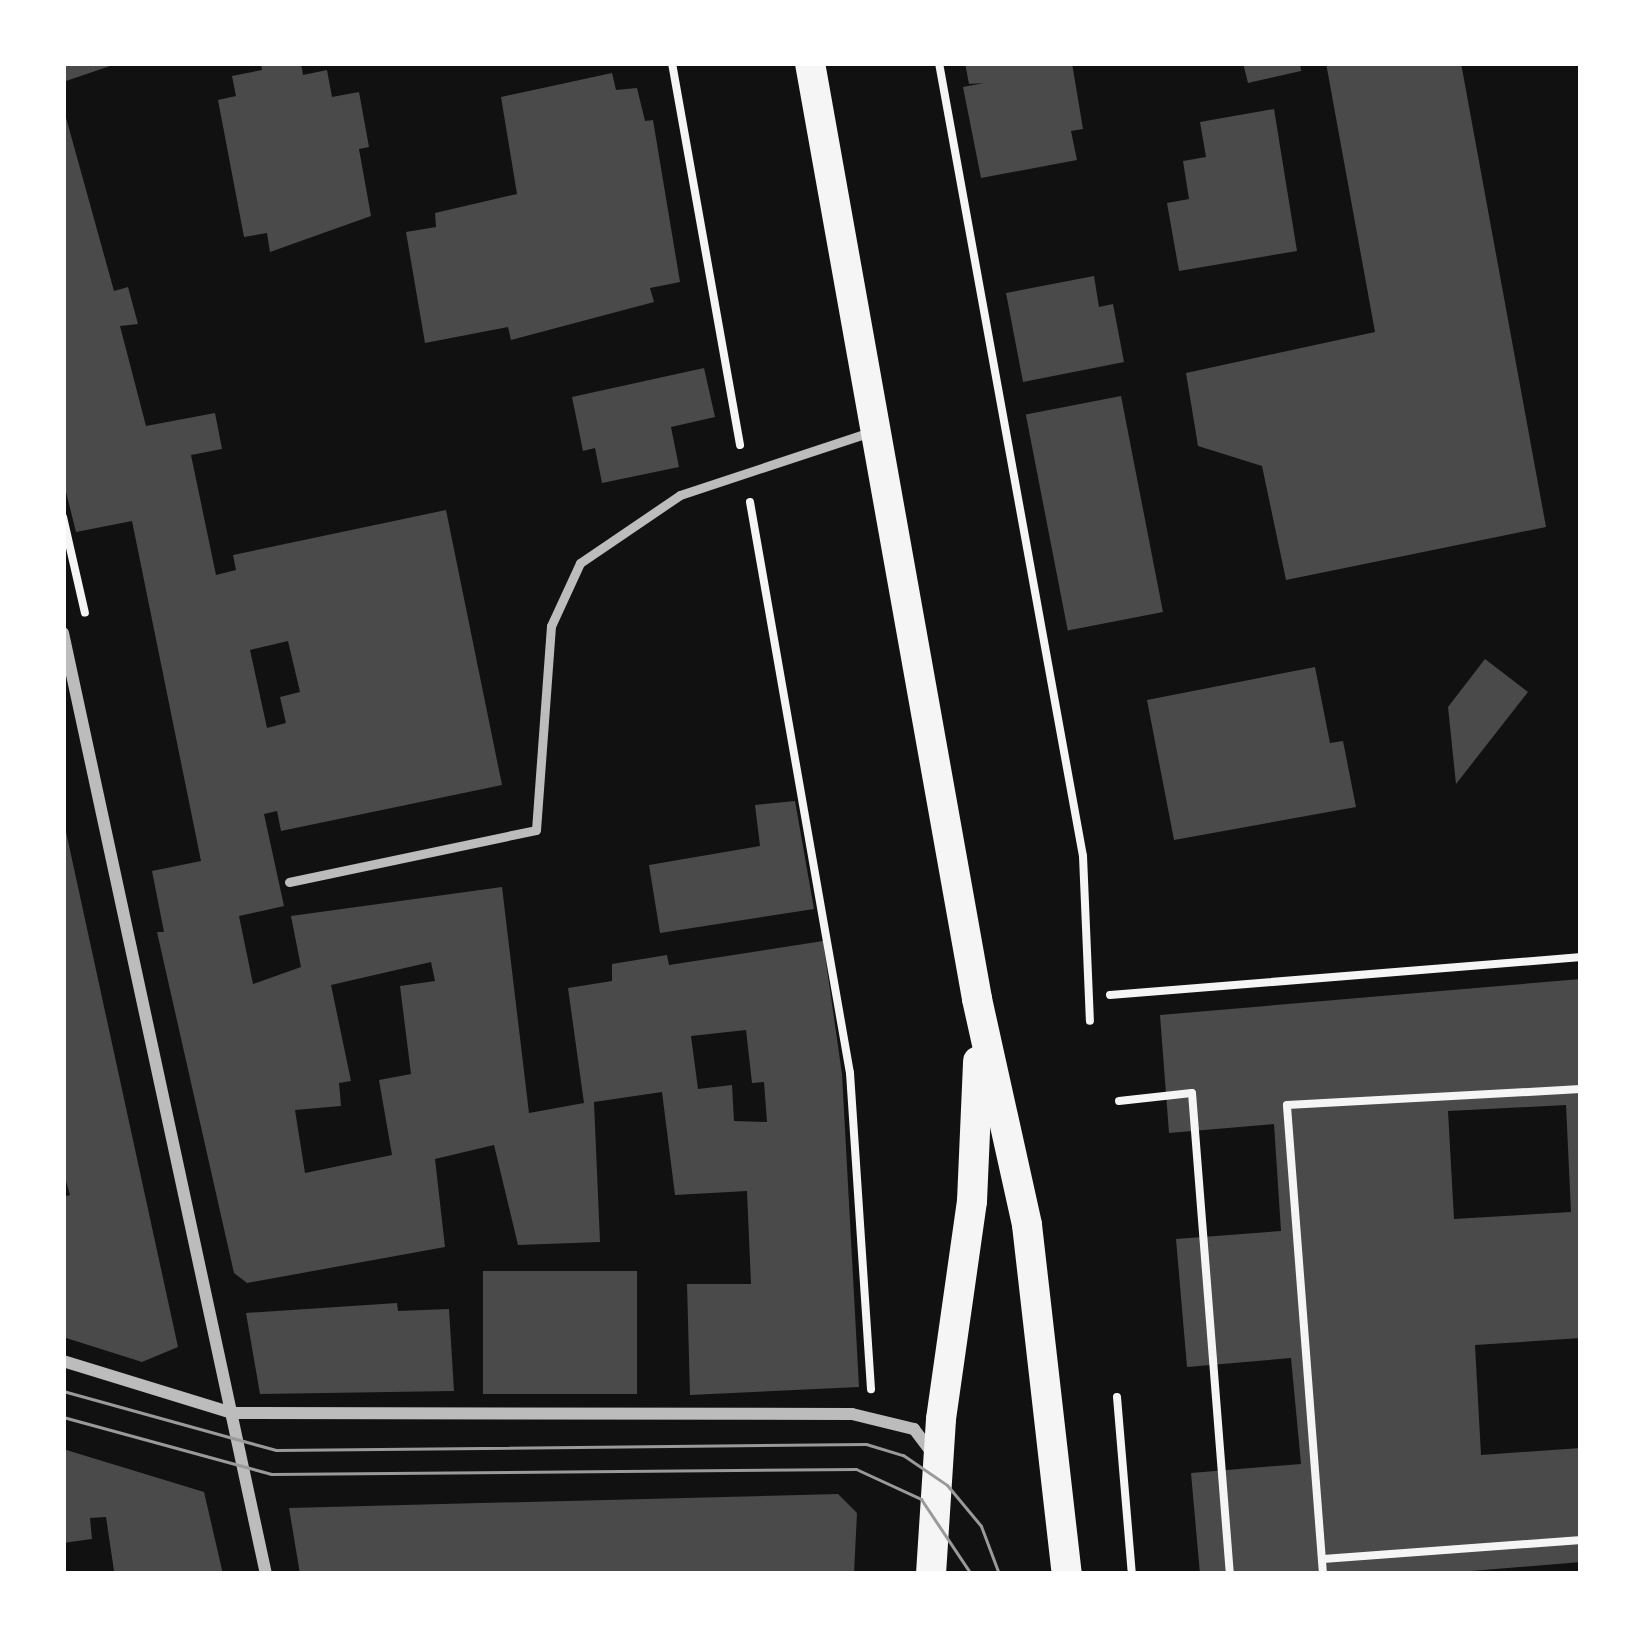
<!DOCTYPE html>
<html>
<head>
<meta charset="utf-8">
<style>
  body { margin:0 }
  #map { position:relative; width:1644px; height:1637px; overflow:hidden; background:#111; font-family:"Golos Text",sans-serif }
  div>[style] { position:absolute }
  .building>* { inset:0; background:#4a4a4a; transform-origin:0 0 }
  .path>* { height:8px; margin:-4px; padding:0 4px; transform-origin:4px; border-radius:4px; background:#f5f5f5 }
  .service>* { height:9px; margin:-4.5px; padding:0 4.5px; transform-origin:4.5px; border-radius:4.5px; background:#bcbcbc }
  .minor>* { height:12px; margin:-6px; padding:0 6px; transform-origin:6px; border-radius:6px; background:#bcbcbc }
  .primary>* { height:30px; margin:-15px; padding:0 15px; transform-origin:15px; border-radius:15px; background:#f5f5f5 }
  .tram>* { height:3px; margin:-1.5px; padding:0 1.5px; transform-origin:1.5px; border-radius:1.5px; background:#9a9a9a }
  span { translate:-50% -50%; white-space:nowrap; text-align:center; line-height:1.15; -webkit-text-stroke:12px #fff; paint-order:stroke }
  .frame { position:absolute; inset:0; border:66px solid #fff; pointer-events:none }
</style>
</head>
<body>
<div id="map">
  <div class="building">
    <i style="clip-path:polygon(63px 63px,115px 63px,116px 64px,63px 82px)"></i>
    <i style="clip-path:polygon(261px 63px,301px 63px,303px 75px,327px 70px,332px 97px,359px 92px,369px 147px,359px 149px,371px 216px,270px 252px,267px 233px,244px 237px,218px 100px,236px 96px,232px 76px,262px 70px)"></i>
    <i style="clip-path:polygon(965px 63px,1072px 63px,1083px 129px,1071px 131px,1077px 160px,981px 178px,963px 87px,984px 83px,969px 84px)"></i>
    <i style="clip-path:polygon(1243px 63px,1300px 63px,1301px 71px,1248px 83px)"></i>
    <i style="clip-path:polygon(1326px 63px,1461px 63px,1546px 527px,1286px 580px,1262px 466px,1198px 446px,1186px 373px,1375px 332px)"></i>
    <i style="clip-path:polygon(612px 73px,616px 90px,637px 88px,645px 121px,653px 120px,680px 282px,650px 288px,654px 302px,511px 340px,508px 327px,425px 343px,406px 232px,436px 227px,435px 213px,517px 194px,501px 97px)"></i>
    <i style="clip-path:polygon(1274px 109px,1297px 251px,1179px 271px,1167px 203px,1189px 199px,1183px 161px,1206px 157px,1200px 122px)"></i>
    <i style="clip-path:polygon(evenodd,65px 114px,114px 291px,128px 287px,138px 324px,120px 326px,146px 426px,215px 413px,222px 449px,191px 455px,216px 575px,236px 570px,233px 555px,446px 510px,502px 785px,281px 831px,277px 811px,264px 814px,284px 906px,239px 916px,253px 984px,301px 967px,291px 916px,502px 887px,529px 1113px,584px 1103px,568px 988px,612px 981px,612px 964px,667px 955px,669px 965px,823px 941px,842px 1074px,859px 1387px,690px 1395px,687px 1284px,751px 1284px,747px 1191px,675px 1195px,662px 1092px,594px 1102px,600px 1242px,518px 1245px,494px 1145px,435px 1159px,445px 1247px,247px 1283px,234px 1273px,157px 932px,164px 932px,152px 871px,201px 861px,132px 521px,76px 532px,63px 480px,65px 114px,288px 641px,300px 692px,280px 697px,286px 723px,267px 728px,250px 650px,288px 641px,65px 114px,431px 962px,435px 981px,400px 986px,411px 1074px,379px 1080px,392px 1155px,305px 1173px,295px 1110px,341px 1106px,339px 1083px,351px 1081px,331px 985px,431px 962px,65px 114px,746px 1030px,752px 1083px,764px 1082px,767px 1122px,734px 1121px,732px 1085px,698px 1089px,691px 1036px,746px 1030px)"></i>
    <i style="clip-path:polygon(1094px 276px,1099px 307px,1113px 304px,1124px 362px,1023px 382px,1006px 293px)"></i>
    <i style="clip-path:polygon(704px 368px,715px 417px,671px 427px,679px 467px,602px 483px,595px 448px,583px 451px,572px 397px)"></i>
    <i style="left:1121px;top:396px;width:220px;height:97px;rotate:79deg"></i>
    <i style="clip-path:polygon(1485px 659px,1528px 692px,1456px 784px,1448px 707px)"></i>
    <i style="clip-path:polygon(1315px 667px,1330px 743px,1343px 741px,1356px 807px,1174px 840px,1147px 700px)"></i>
    <i style="clip-path:polygon(795px 801px,814px 909px,660px 933px,649px 865px,760px 846px,755px 805px)"></i>
    <i style="clip-path:polygon(63px 818px,178px 1347px,142px 1362px,63px 1337px,63px 1197px,70px 1195px,63px 1171px)"></i>
    <i style="clip-path:polygon(evenodd,1581px 979px,1581px 1338px,1475px 1345px,1481px 1455px,1581px 1448px,1581px 1562px,1435px 1574px,1200px 1574px,1191px 1473px,1301px 1464px,1291px 1358px,1187px 1367px,1176px 1239px,1281px 1231px,1274px 1124px,1169px 1133px,1160px 1015px,1581px 979px,1566px 1105px,1571px 1212px,1454px 1219px,1448px 1111px,1566px 1105px)"></i>
    <i style="left:637px;top:1271px;width:123px;height:154px;rotate:90deg"></i>
    <i style="clip-path:polygon(397px 1303px,398px 1311px,449px 1309px,454px 1391px,260px 1394px,246px 1313px)"></i>
    <i style="clip-path:polygon(63px 1449px,204px 1492px,223px 1574px,114px 1571px,106px 1517px,90px 1518px,92px 1539px,63px 1543px)"></i>
    <i style="clip-path:polygon(838px 1494px,857px 1513px,854px 1574px,300px 1574px,289px 1508px)"></i>
  </div>
  <div class="path">
    <i style="left:672px;top:63px;width:388px;rotate:79.9deg"></i>
    <i style="left:939px;top:63px;width:806px;rotate:79.71deg"></i>
    <i style="left:1083px;top:856px;width:165px;rotate:87.6deg"></i>
    <i style="left:750px;top:502px;width:580px;rotate:80.07deg"></i>
    <i style="left:850px;top:1073px;width:317px;rotate:86.2deg"></i>
    <i style="left:63px;top:517px;width:98px;rotate:77.1deg"></i>
    <i style="left:1110px;top:995px;width:473px;rotate:-4.6deg"></i>
    <i style="left:1119px;top:1101px;width:73px;rotate:-6.3deg"></i>
    <i style="left:1192px;top:1093px;width:482px;rotate:85.5deg"></i>
    <i style="left:1117px;top:1397px;width:178px;rotate:85.2deg"></i>
    <i style="left:1323px;top:1559px;width:259px;rotate:-4.2deg"></i>
    <i style="left:1323px;top:1574px;width:470px;rotate:-94.4deg"></i>
    <i style="left:1287px;top:1105px;width:294px;rotate:-3.1deg"></i>
  </div>
  <div class="service">
    <i style="left:289px;top:882px;width:252px;rotate:-11.9deg"></i>
    <i style="left:536px;top:830px;width:205px;rotate:-85.8deg"></i>
    <i style="left:551px;top:626px;width:69px;rotate:-65.3deg"></i>
    <i style="left:580px;top:563px;width:121px;rotate:-34.2deg"></i>
    <i style="left:680px;top:495px;width:201px;rotate:-18.3deg"></i>
  </div>
  <div class="minor">
    <i style="left:63px;top:633px;width:963px;rotate:77.83deg"></i>
    <i style="left:63px;top:1361px;width:177px;rotate:17.1deg"></i>
    <i style="left:232px;top:1413px;width:620px;rotate:0.09deg"></i>
    <i style="left:852px;top:1414px;width:64px;rotate:13.6deg"></i>
    <i style="left:914px;top:1429px;width:31px;rotate:53deg"></i>
  </div>
  <div class="primary">
    <i style="left:810px;top:63px;width:951px;rotate:79.88deg"></i>
    <i style="left:977px;top:999px;width:231px;rotate:77.5deg"></i>
    <i style="left:1027px;top:1225px;width:351px;rotate:83.5deg"></i>
    <i style="left:931px;top:1574px;width:155px;rotate:-86.3deg"></i>
    <i style="left:941px;top:1419px;width:220px;rotate:-81.9deg"></i>
    <i style="left:972px;top:1201px;width:140px;rotate:-87.5deg"></i>
  </div>
  <div class="tram">
    <i style="left:63px;top:1391px;width:221px;rotate:15.5deg"></i>
    <i style="left:276px;top:1450px;width:590px;rotate:-0.58deg"></i>
    <i style="left:866px;top:1444px;width:39px;rotate:17deg"></i>
    <i style="left:903px;top:1455px;width:53px;rotate:34.3deg"></i>
    <i style="left:947px;top:1485px;width:53px;rotate:50.3deg"></i>
    <i style="left:981px;top:1526px;width:51px;rotate:69.4deg"></i>
    <i style="left:63px;top:1417px;width:216px;rotate:15.3deg"></i>
    <i style="left:271px;top:1474px;width:585px;rotate:-0.49deg"></i>
    <i style="left:856px;top:1469px;width:72px;rotate:24.8deg"></i>
    <i style="left:921px;top:1499px;width:90px;rotate:56.3deg"></i>
  </div>
  <div class="frame"></div>
</div>
</body>
</html>
